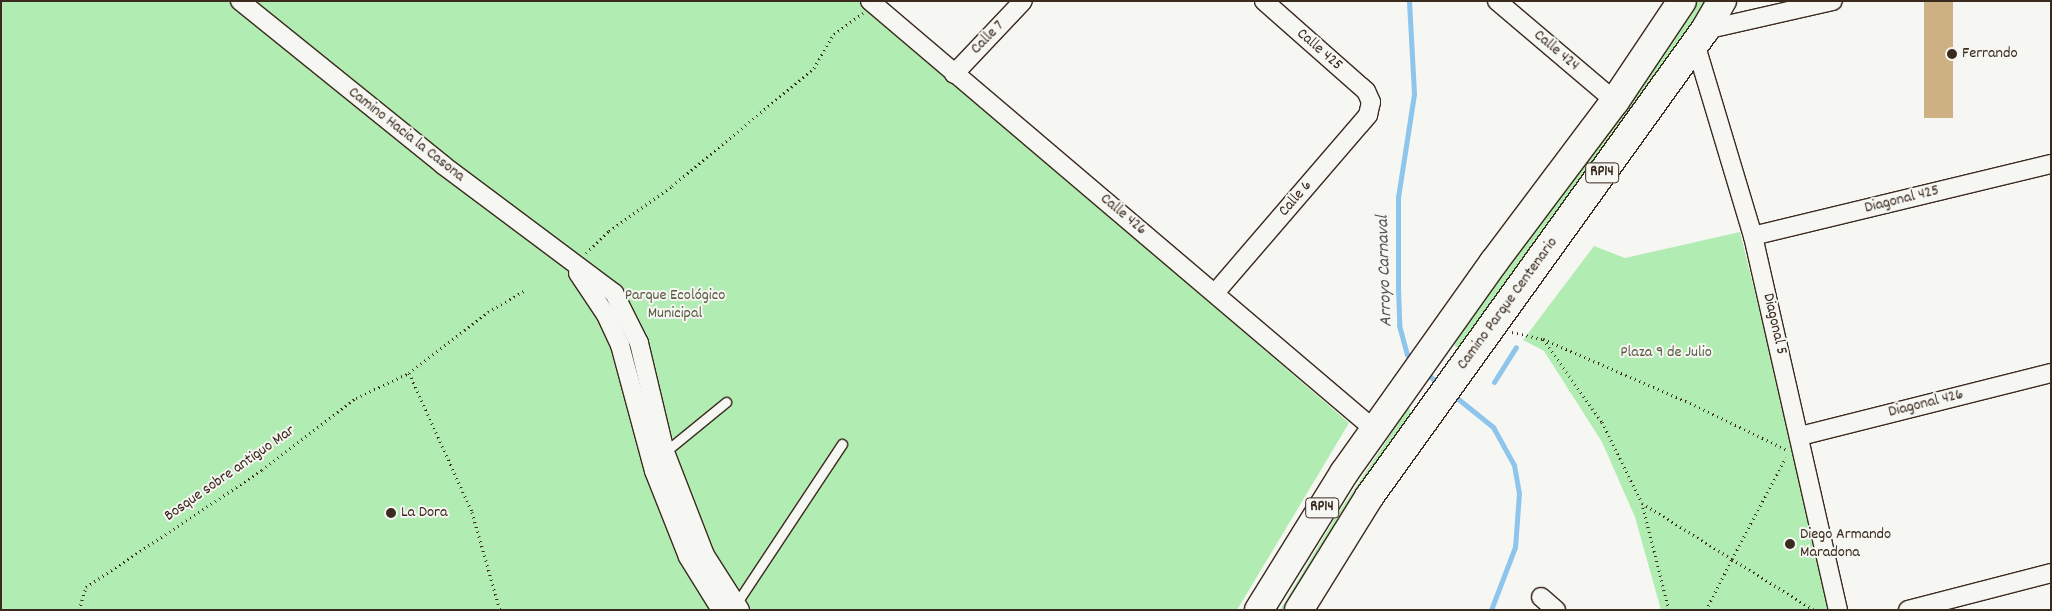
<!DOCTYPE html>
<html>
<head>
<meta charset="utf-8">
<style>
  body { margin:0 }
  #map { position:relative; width:2052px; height:611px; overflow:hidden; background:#f6f6f2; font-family:Dekko,sans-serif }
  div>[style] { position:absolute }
  .green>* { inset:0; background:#b1ecb2 }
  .stream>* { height:5px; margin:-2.5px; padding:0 2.5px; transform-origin:2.5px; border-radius:2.5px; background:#8ec5ed }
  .building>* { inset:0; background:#ceb183; transform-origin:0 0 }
  .path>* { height:3px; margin-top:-1.5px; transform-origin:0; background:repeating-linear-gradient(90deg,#3b2a1e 0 1px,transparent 0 5px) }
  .roads { filter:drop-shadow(1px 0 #3b2a1e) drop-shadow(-1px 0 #3b2a1e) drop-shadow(0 1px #3b2a1e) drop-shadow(0 -1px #3b2a1e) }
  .lane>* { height:9px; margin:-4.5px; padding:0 4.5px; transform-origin:4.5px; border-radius:4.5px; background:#f6f6f2 }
  .street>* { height:18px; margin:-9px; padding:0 9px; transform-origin:9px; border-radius:9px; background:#f6f6f2 }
  .primary>* { height:28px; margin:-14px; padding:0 14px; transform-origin:14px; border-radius:14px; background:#f6f6f2 }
  .dots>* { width:14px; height:14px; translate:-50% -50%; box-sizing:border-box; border:2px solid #f6f6f2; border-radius:50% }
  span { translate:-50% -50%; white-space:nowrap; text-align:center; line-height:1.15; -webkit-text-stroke:4px #f6f6f2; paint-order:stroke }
  .shield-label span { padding:1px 4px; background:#f6f6f2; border:1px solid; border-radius:4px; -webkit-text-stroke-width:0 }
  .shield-label { font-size:15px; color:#3b2a1e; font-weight:700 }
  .street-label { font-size:16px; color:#3b2a1e }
  .poi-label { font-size:16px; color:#3b2a1e }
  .left { translate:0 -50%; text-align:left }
  .park-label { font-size:16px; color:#585a43 }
  .water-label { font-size:18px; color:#54585c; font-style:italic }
  .frame { position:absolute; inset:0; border:2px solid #3b2a1e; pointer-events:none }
</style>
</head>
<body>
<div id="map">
  <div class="green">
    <i style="clip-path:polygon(1px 1px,860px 1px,1349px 423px,1237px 610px,1px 610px)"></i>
    <i style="clip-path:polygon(1696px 1px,1712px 1px,1459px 350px,1453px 343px,1641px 83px)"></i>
    <i style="clip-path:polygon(1740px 232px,1833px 610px,1661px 610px,1635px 517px,1602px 442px,1544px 351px,1523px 340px,1594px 246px,1625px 258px)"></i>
    <i style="clip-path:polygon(1409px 407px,1411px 414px,1291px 610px,1280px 610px,1337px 515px)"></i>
  </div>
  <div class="stream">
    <i style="left:1409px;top:1px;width:93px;rotate:86.9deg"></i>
    <i style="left:1414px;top:94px;width:104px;rotate:98.8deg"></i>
    <i style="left:1398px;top:197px;width:90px;rotate:90deg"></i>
    <i style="left:1398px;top:287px;width:38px;rotate:88deg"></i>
    <i style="left:1399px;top:325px;width:30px;rotate:75deg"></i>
    <i style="left:1407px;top:354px;width:9px;rotate:58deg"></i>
    <i style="left:1425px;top:372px;width:18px;rotate:41deg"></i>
    <i style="left:1494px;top:382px;width:41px;rotate:-57.8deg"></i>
    <i style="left:1452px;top:394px;width:53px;rotate:38.8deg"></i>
    <i style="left:1493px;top:427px;width:43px;rotate:61.1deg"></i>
    <i style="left:1514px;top:465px;width:28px;rotate:80deg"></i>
    <i style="left:1519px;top:493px;width:54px;rotate:94.2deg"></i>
    <i style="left:1515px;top:547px;width:67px;rotate:110.9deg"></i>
  </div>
  <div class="building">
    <i style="left:1924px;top:1px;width:29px;height:117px"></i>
  </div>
  <div class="path">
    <i style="left:586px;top:253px;width:32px;rotate:-44deg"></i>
    <i style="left:609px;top:231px;width:77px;rotate:-35.5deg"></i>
    <i style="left:672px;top:186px;width:185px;rotate:-39.7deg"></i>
    <i style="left:814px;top:68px;width:39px;rotate:-60deg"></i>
    <i style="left:834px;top:34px;width:36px;rotate:-36deg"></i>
    <i style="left:1512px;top:332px;width:32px;rotate:13deg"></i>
    <i style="left:1543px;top:339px;width:102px;rotate:54.6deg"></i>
    <i style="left:1602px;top:422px;width:90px;rotate:63.7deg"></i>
    <i style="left:1543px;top:339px;width:160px;rotate:23.5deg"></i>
    <i style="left:1690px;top:403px;width:106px;rotate:25.8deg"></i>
    <i style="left:409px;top:373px;width:153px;rotate:65.6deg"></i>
    <i style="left:472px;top:512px;width:102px;rotate:74.1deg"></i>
    <i style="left:79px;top:610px;width:24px;rotate:-73deg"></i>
    <i style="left:86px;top:587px;width:211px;rotate:-33.6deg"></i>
    <i style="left:262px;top:470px;width:118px;rotate:-37.5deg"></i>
    <i style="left:356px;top:398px;width:59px;rotate:-25.3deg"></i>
    <i style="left:409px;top:373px;width:100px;rotate:-37.7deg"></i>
    <i style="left:488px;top:312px;width:42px;rotate:-30.3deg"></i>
    <i style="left:1669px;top:610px;width:110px;rotate:-104.2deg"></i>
    <i style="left:1642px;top:503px;width:106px;rotate:31.9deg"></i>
    <i style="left:1732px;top:559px;width:115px;rotate:-62.1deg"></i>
    <i style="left:1706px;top:610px;width:57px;rotate:-63deg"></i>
    <i style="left:1732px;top:559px;width:97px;rotate:31.9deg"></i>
  </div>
  <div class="roads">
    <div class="lane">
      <i style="left:665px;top:452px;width:79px;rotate:-39.3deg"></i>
      <i style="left:736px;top:604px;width:192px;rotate:-56.5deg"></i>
    </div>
    <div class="street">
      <i style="left:240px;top:1px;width:261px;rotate:38.9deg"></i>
      <i style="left:443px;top:165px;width:214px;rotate:36.8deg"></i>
      <i style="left:614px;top:293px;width:56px;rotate:63.4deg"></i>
      <i style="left:639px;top:343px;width:112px;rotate:76.6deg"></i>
      <i style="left:665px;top:452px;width:110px;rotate:68.8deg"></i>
      <i style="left:705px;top:555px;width:65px;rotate:57.5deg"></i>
      <i style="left:870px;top:1px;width:663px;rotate:40.35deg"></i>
      <i style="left:1497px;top:1px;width:155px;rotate:40.3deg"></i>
      <i style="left:1705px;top:30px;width:131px;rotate:-12.8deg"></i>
      <i style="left:1695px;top:43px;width:202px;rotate:73.3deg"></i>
      <i style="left:1753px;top:236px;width:384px;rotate:77.2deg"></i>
      <i style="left:954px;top:74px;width:100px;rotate:-46.6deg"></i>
      <i style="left:1753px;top:236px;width:307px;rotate:-13.6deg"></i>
      <i style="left:578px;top:273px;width:50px;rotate:56.3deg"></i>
      <i style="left:606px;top:315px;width:33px;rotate:65deg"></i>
      <i style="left:620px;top:345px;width:131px;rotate:74.9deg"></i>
      <i style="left:654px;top:471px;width:92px;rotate:68.4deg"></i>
      <i style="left:688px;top:557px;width:62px;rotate:58.1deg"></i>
      <i style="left:1215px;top:293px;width:235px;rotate:-49.3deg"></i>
      <i style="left:1368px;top:115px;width:13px;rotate:-77deg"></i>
      <i style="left:1371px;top:102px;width:12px;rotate:-114deg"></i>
      <i style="left:1366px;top:91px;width:136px;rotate:-138.6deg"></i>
      <i style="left:1800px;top:436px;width:259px;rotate:-14.1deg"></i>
      <i style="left:1541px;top:597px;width:20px;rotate:41deg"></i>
      <i style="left:1908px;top:610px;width:148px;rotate:-14.5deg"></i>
    </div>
    <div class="primary">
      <i style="left:1259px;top:610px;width:161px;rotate:-58.2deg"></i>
      <i style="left:1344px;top:473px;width:259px;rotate:-54.6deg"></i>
      <i style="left:1494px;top:262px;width:201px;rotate:-53.1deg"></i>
      <i style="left:1615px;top:101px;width:120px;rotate:-56.2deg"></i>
      <i style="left:1299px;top:610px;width:133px;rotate:-58.2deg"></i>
      <i style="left:1369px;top:497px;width:575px;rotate:-54.27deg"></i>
      <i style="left:1705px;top:30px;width:34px;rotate:-60deg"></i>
    </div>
  </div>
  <div class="dots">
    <i style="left:1952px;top:54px;background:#3b2a1e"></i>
    <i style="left:391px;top:513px;background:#3b2a1e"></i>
    <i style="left:1790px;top:544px;background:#3b2a1e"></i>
  </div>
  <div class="shield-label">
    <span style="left:1602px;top:173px">RP14</span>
    <span style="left:1322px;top:508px">RP14</span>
  </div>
  <div class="street-label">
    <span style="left:988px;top:38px;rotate:-46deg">Calle 7</span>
    <span style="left:1319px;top:50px;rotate:41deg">Calle 425</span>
    <span style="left:1556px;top:51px;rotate:40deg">Calle 424</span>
    <span style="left:406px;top:135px;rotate:38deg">Camino Hacia la Casona</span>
    <span style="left:1296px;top:199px;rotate:-49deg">Calle 6</span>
    <span style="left:1902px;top:200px;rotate:-14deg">Diagonal 425</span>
    <span style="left:1123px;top:215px;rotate:40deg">Calle 426</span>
    <span style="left:1508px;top:304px;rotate:-54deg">Camino Parque Centenario</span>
    <span style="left:1774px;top:324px;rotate:77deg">Diagonal 5</span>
    <span style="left:1926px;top:404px;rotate:-14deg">Diagonal 426</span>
    <span style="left:230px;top:474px;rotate:-35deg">Bosque sobre antiguo Mar</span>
  </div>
  <div class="poi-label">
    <span class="left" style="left:1962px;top:54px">Ferrando</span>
    <span class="left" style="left:401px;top:513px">La Dora</span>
    <span class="left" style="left:1800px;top:544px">Diego Armando<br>Maradona</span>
  </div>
  <div class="park-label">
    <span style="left:675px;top:305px">Parque Ecológico<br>Municipal</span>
    <span style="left:1666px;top:353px">Plaza 9 de Julio</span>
  </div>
  <div class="water-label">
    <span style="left:1386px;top:271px;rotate:-92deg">Arroyo Carnaval</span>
  </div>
  <div class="frame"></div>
</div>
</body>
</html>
